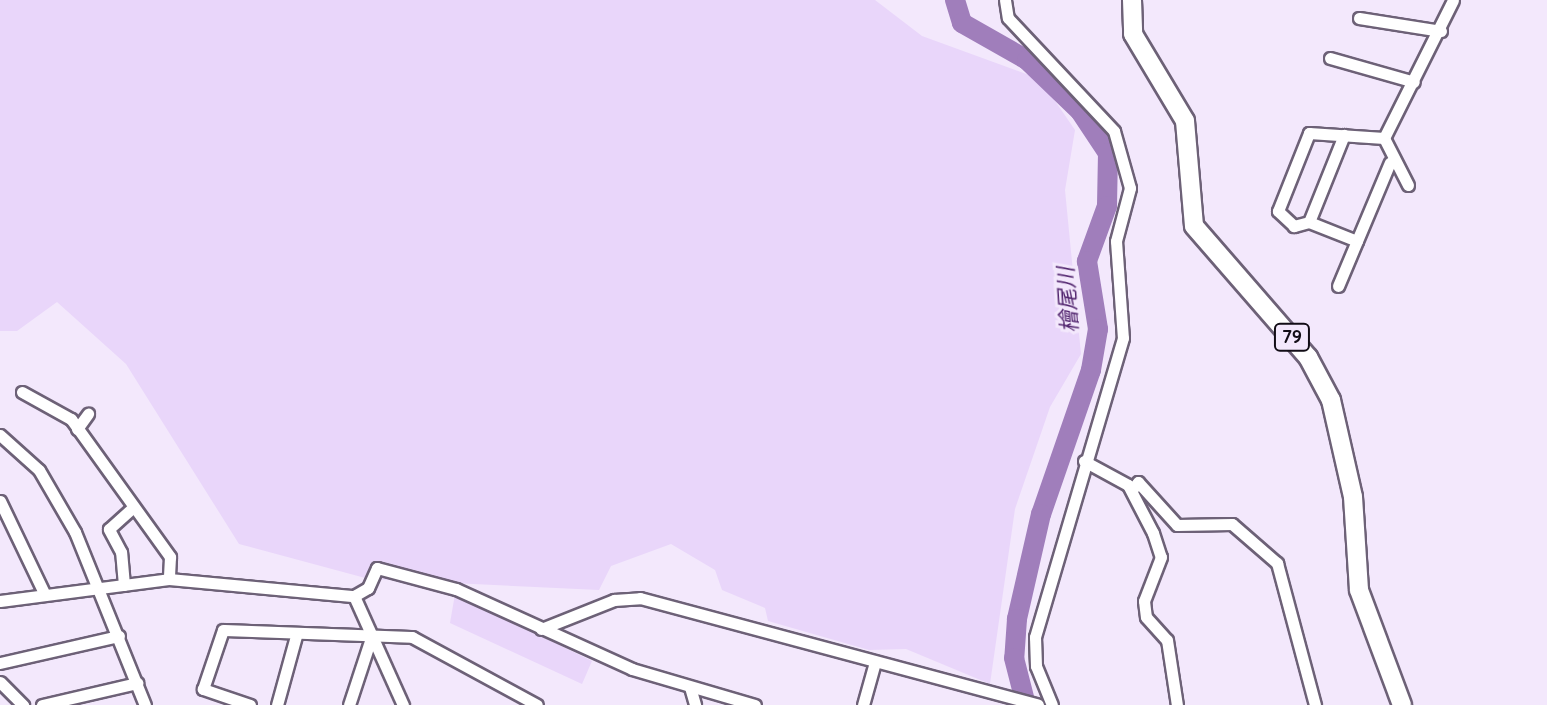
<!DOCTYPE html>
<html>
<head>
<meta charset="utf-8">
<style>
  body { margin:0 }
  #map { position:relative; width:1547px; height:705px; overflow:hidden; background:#f3e8fc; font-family:Quicksand,"Noto Sans JP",sans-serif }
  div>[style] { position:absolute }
  .green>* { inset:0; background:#e9d6fa }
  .river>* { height:20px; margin:-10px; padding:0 10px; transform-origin:10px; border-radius:10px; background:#a07ebb }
  .roads { filter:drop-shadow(2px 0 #6d6177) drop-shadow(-2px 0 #6d6177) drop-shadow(0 2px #6d6177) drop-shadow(0 -2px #6d6177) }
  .minor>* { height:11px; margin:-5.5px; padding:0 5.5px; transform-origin:5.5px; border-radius:5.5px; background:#fff }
  .primary>* { height:18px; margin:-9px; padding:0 9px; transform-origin:9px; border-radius:9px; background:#fff }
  span { translate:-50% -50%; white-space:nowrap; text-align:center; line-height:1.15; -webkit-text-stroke:6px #f3e8fc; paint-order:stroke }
  .shield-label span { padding:2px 6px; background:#f3e8fc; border:2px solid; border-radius:6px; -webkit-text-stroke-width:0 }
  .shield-label { font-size:18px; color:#120d16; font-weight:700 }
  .water-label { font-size:22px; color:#51246e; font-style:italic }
</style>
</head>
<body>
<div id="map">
  <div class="green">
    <i style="clip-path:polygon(0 0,875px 0,922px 36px,1040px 79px,1075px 130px,1065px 190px,1081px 354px,1050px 407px,1015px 509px,990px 684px,906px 649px,869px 650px,768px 621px,765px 608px,722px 590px,715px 570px,671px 544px,611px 566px,599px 590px,369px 579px,239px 544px,126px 364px,57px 302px,17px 331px,0 331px)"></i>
    <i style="clip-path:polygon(455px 594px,592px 661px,582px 684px,450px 623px)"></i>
  </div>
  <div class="river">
    <i style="left:955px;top:0;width:24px;rotate:73deg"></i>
    <i style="left:962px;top:23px;width:75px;rotate:29.6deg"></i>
    <i style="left:1027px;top:60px;width:74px;rotate:43.9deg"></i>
    <i style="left:1080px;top:111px;width:50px;rotate:56.3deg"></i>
    <i style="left:1108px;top:153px;width:53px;rotate:91.1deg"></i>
    <i style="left:1107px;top:206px;width:59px;rotate:110deg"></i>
    <i style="left:1087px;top:261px;width:69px;rotate:80.8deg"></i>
    <i style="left:1098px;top:329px;width:42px;rotate:99.7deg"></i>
    <i style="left:1091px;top:370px;width:152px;rotate:109.1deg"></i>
    <i style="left:1041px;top:514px;width:108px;rotate:102.9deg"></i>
    <i style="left:1017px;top:619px;width:39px;rotate:94deg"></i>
    <i style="left:1014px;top:658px;width:49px;rotate:75.7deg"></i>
  </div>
  <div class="roads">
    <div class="minor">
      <i style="left:1005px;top:0;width:18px;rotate:81deg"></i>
      <i style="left:1008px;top:18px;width:155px;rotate:46.8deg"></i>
      <i style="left:1114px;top:131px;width:59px;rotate:74.3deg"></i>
      <i style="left:1130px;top:188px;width:55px;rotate:104.8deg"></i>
      <i style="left:1116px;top:241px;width:97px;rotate:85.9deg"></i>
      <i style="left:1123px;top:338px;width:312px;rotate:106.4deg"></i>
      <i style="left:1035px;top:637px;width:29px;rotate:88deg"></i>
      <i style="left:1036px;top:666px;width:42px;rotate:67.7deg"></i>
      <i style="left:1359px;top:18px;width:83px;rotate:9deg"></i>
      <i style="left:1330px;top:58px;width:87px;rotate:15.9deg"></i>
      <i style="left:1408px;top:185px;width:53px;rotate:-117.1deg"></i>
      <i style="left:1384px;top:138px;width:154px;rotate:-63.4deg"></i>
      <i style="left:1309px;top:222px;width:94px;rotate:-68.1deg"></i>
      <i style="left:1357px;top:241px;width:52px;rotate:-158.4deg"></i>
      <i style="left:1309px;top:222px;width:16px;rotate:165deg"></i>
      <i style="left:1294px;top:226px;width:22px;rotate:-137deg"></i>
      <i style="left:1278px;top:211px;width:84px;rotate:-68.3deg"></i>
      <i style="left:1309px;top:133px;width:75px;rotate:3.8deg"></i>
      <i style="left:1338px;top:286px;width:134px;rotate:-67.2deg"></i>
      <i style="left:22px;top:392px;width:56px;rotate:28.9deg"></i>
      <i style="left:71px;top:419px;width:170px;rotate:54.3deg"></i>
      <i style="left:170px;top:557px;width:22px;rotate:93deg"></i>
      <i style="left:77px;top:429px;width:19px;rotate:-54deg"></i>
      <i style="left:0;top:435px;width:52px;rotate:41.9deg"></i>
      <i style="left:39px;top:470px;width:72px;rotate:59.9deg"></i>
      <i style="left:75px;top:532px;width:187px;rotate:68deg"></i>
      <i style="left:1084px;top:461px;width:50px;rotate:28.6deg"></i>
      <i style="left:1128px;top:485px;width:54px;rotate:62.5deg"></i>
      <i style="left:1153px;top:533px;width:25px;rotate:72deg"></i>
      <i style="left:1161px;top:557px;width:47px;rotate:111.1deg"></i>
      <i style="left:1144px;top:601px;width:16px;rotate:83deg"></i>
      <i style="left:1146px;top:617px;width:31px;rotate:48deg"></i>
      <i style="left:1167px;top:640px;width:66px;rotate:81.3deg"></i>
      <i style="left:1132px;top:490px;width:10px;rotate:-53deg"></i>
      <i style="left:1138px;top:482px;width:58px;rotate:47.8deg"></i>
      <i style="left:1177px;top:525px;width:55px;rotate:-1deg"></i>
      <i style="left:1232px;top:524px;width:60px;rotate:40.9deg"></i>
      <i style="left:1277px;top:563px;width:147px;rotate:75deg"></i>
      <i style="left:0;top:501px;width:104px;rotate:64.4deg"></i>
      <i style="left:124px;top:585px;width:33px;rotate:-95deg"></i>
      <i style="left:121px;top:552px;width:26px;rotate:-118deg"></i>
      <i style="left:109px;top:529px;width:28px;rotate:-42deg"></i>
      <i style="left:354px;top:596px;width:16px;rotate:-30deg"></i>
      <i style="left:368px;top:588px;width:22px;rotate:-66deg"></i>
      <i style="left:377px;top:568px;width:82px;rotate:14.9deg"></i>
      <i style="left:456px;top:589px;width:193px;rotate:24.4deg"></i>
      <i style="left:632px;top:669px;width:128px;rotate:16.3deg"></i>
      <i style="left:0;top:601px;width:170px;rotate:-7.4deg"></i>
      <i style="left:169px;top:579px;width:186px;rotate:5.3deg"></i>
      <i style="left:354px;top:596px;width:120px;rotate:65.8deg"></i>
      <i style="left:541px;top:629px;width:79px;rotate:-21.7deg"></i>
      <i style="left:614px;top:600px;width:26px;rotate:-4deg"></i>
      <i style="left:640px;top:598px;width:412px;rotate:15deg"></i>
      <i style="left:0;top:663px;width:122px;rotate:-12.8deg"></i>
      <i style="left:0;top:682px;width:33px;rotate:45deg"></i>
      <i style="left:690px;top:687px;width:19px;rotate:74deg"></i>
      <i style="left:42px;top:705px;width:98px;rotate:-13deg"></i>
      <i style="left:250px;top:705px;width:50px;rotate:-161.2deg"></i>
      <i style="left:203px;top:689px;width:62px;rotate:-71.3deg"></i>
      <i style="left:223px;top:630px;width:189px;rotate:2.1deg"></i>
      <i style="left:412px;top:637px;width:142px;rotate:28.5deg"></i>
      <i style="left:277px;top:705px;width:72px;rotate:-74.6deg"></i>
      <i style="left:349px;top:705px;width:71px;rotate:-71.8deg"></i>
      <i style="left:863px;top:705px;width:45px;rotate:-74.4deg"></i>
    </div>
    <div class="primary">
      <i style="left:1132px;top:0;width:34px;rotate:88deg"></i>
      <i style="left:1133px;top:34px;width:101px;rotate:59.1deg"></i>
      <i style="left:1185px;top:121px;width:105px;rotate:85.1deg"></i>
      <i style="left:1194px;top:226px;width:174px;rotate:49deg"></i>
      <i style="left:1308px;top:357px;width:49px;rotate:61.9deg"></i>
      <i style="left:1331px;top:400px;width:99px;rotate:77.2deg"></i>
      <i style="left:1353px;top:497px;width:93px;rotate:86.3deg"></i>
      <i style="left:1359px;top:590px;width:123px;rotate:69.5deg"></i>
    </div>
  </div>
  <div class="shield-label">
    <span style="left:1292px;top:337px">79</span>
  </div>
  <div class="water-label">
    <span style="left:1068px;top:300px;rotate:-94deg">檜尾川</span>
  </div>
</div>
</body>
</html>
